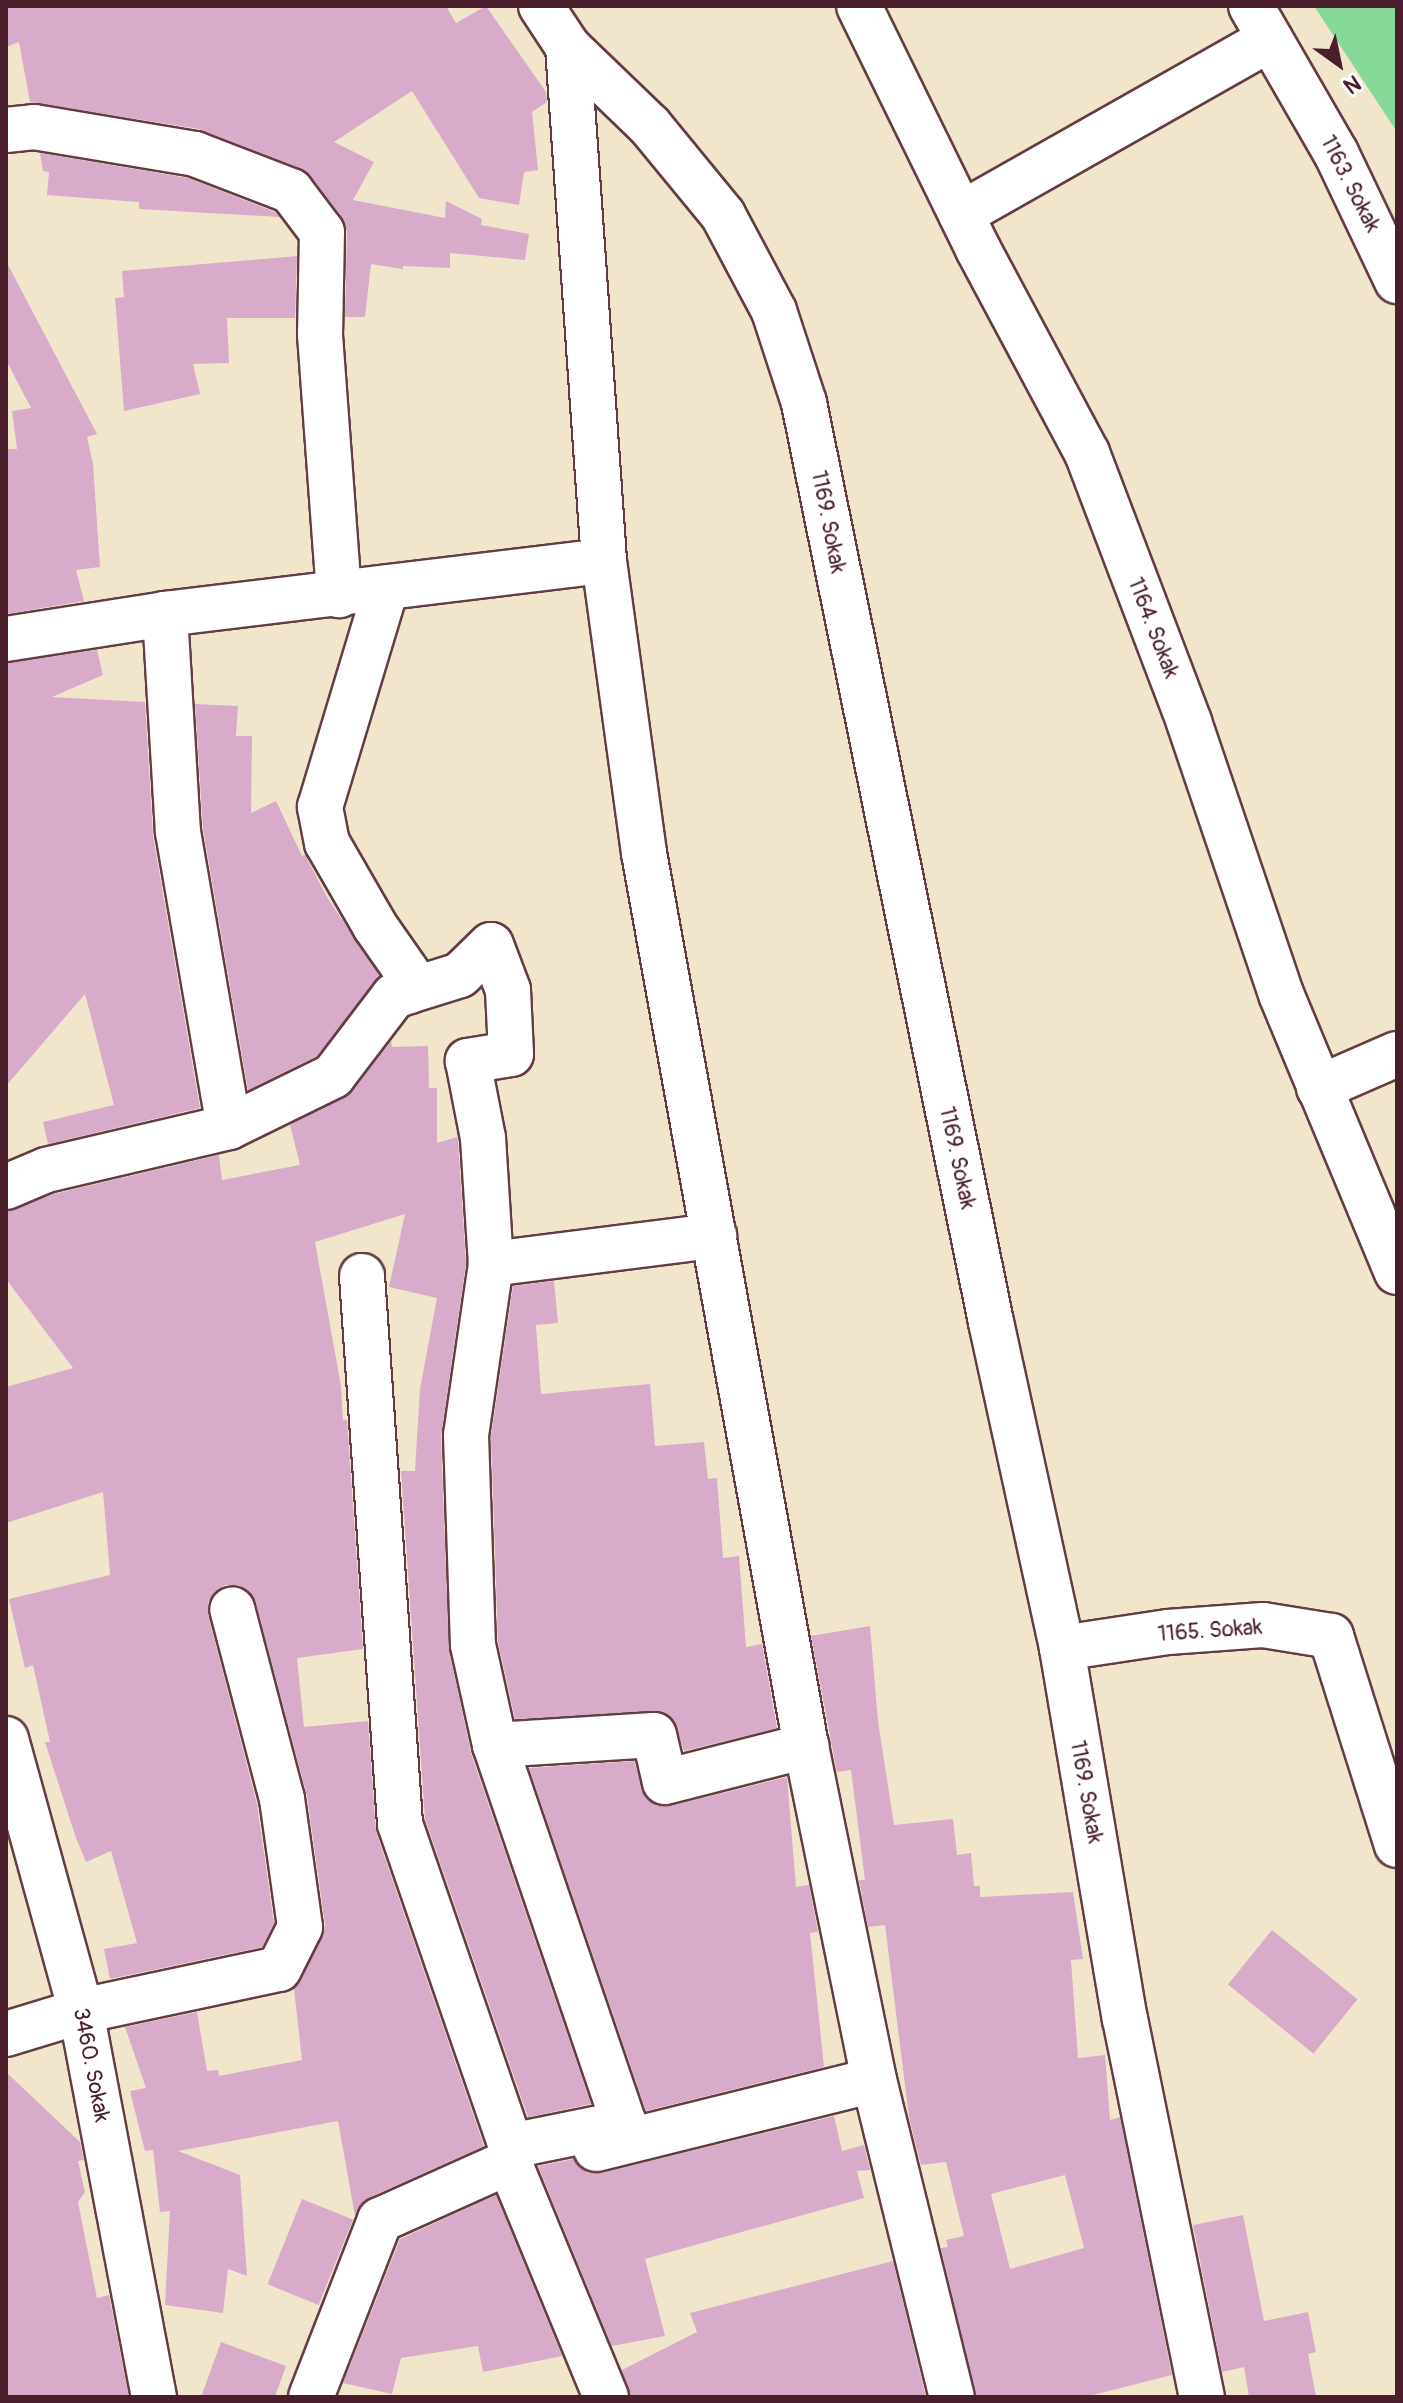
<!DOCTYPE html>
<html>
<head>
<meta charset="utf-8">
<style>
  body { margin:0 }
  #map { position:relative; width:1403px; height:2403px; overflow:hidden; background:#f1e6cc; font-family:Pangolin,sans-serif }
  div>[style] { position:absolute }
  .green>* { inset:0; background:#87d99a }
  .building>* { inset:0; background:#d9abcb; transform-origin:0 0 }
  .roads { filter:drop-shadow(2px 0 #633d43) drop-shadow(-2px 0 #633d43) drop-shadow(0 2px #633d43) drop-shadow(0 -2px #633d43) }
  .minor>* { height:44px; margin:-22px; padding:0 22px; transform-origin:22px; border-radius:22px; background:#fff }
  span { translate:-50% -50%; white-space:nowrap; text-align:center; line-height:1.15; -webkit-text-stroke:7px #fff; paint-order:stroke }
  .street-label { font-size:22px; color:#4a1f2b }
  .frame { position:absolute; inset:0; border:8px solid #4a1f2b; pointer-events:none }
  .north { position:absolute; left:1299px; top:24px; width:80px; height:80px; -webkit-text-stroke:6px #fff; paint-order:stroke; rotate:147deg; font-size:22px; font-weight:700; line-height:32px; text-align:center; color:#4a1f2b }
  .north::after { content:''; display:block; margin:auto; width:28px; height:36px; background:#4a1f2b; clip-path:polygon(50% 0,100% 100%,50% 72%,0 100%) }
</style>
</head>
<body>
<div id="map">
  <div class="green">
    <i style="clip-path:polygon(1314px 6px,1397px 6px,1397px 132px)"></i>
  </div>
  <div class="building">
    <i style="clip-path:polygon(6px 6px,446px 6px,456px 23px,486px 6px,546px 92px,547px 102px,532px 112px,538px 170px,524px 172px,519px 205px,479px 198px,412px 91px,334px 142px,374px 162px,353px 200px,445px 218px,446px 201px,482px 219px,481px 225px,529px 234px,525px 260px,450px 253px,450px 268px,403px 266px,403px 269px,371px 264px,365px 317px,345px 317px,347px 232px,342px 217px,310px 175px,300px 168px,199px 129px,30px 102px,19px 42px,6px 47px)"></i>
    <i style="clip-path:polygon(40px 153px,188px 178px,275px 212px,280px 217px,139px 209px,139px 202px,47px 195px,49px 172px,43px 171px)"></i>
    <i style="clip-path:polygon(297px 256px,295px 318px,227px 318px,229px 363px,193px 364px,200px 394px,124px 411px,115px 298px,124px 297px,122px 271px)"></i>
    <i style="clip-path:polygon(6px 261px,97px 434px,87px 437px,93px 464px,100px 567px,76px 570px,84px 601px,6px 614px,6px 449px,17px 449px,12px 411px,31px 408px,6px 360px)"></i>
    <i style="clip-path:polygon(97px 650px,103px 675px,52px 697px,145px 702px,153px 836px,200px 1108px,48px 1144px,43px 1122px,114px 1105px,85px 994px,6px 1086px,6px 663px)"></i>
    <i style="clip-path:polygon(195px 704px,238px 706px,236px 736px,252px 736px,251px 813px,276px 801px,302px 856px,305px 855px,327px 897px,380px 977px,317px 1056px,248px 1090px,203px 829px)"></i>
    <i style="clip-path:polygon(391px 1041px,392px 1047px,428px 1046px,429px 1088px,437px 1088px,437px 1143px,457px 1137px,458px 1141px,466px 1263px,441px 1436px,449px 1650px,471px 1753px,591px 2104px,528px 2117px,425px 1819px,401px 1471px,415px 1471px,420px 1389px,437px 1298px,389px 1287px,405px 1214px,315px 1242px,341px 1386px,343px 1420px,347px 1420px,363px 1649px,297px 1658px,304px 1727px,368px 1721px,376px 1832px,484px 2146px,370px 2197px,355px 2216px,338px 2121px,178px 2151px,240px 2175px,247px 2276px,228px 2269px,223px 2313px,165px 2305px,170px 2211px,160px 2212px,153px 2150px,145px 2151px,130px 2091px,146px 2088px,125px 2027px,197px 2012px,207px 2071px,218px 2070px,219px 2076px,302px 2060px,294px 1989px,322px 1938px,325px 1924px,307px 1796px,256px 1603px,250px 1592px,239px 1585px,225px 1585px,215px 1591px,208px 1602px,208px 1615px,257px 1804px,274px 1923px,262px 1947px,110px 1979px,104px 1949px,137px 1943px,111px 1851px,86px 1862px,76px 1838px,45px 1742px,50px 1742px,33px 1665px,25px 1668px,9px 1599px,110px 1575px,103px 1492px,6px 1523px,6px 1387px,73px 1368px,6px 1279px,6px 1212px,54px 1194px,219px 1155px,222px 1180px,300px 1165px,290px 1125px,352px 1092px)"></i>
    <i style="clip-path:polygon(554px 1281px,558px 1323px,536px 1325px,541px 1394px,650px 1384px,655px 1446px,704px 1442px,708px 1479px,717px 1478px,723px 1558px,739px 1556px,746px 1647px,762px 1644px,777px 1728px,684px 1751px,674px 1720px,663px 1712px,515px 1719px,498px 1642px,491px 1436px,513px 1286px)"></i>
    <i style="clip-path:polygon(evenodd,870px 1626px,878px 1721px,894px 1825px,953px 1819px,957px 1855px,971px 1853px,974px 1886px,980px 1886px,980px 1897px,1073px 1892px,1083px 1959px,1071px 1960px,1078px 2058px,1105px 2055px,1110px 2120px,1120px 2117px,1172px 2375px,1085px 2397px,976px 2397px,941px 2248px,948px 2247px,946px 2240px,964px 2236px,946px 2162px,921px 2165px,909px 2117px,885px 1925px,868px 1927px,859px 1880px,865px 1880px,851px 1770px,837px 1772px,811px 1636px,870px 1626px,1065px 2175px,1084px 2248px,1010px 2269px,991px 2194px,1065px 2175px)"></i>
    <i style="clip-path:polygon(634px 1761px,646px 1799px,659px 1806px,671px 1806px,787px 1777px,796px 1887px,809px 1885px,818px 1932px,810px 1933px,824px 2067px,646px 2111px,529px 1768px)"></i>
    <i style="left:1272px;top:1930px;width:110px;height:70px;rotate:39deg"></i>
    <i style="clip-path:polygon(6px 2072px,80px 2142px,84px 2160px,78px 2161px,85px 2192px,78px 2202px,97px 2298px,109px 2295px,129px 2397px,6px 2397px)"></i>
    <i style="clip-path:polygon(834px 2116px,842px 2151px,864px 2145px,870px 2170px,857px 2171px,864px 2198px,645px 2259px,665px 2336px,612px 2346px,538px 2166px,574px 2159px,588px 2173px,602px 2173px)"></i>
    <i style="clip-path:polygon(496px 2195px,562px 2356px,483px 2372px,478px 2346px,401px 2358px,392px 2394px,343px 2383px,400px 2239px)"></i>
    <i style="left:302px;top:2199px;width:55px;height:92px;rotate:22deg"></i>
    <i style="clip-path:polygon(1243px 2215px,1264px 2321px,1308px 2312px,1316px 2352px,1308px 2354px,1316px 2397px,1249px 2397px,1244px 2367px,1222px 2372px,1193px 2225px)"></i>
    <i style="clip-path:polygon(893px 2261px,926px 2397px,630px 2397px,622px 2370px,697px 2332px,690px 2313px)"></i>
    <i style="clip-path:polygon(221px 2342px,286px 2366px,275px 2397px,201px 2397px)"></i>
  </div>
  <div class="roads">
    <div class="minor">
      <i style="left:541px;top:6px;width:49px;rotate:56.6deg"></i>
      <i style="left:568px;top:47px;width:114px;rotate:43.9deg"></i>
      <i style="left:650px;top:126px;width:115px;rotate:50.6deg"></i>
      <i style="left:723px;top:215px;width:109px;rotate:62deg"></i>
      <i style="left:774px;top:311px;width:97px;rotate:71.9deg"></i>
      <i style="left:804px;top:403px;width:938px;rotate:78.5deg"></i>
      <i style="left:991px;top:1322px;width:334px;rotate:77.7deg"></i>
      <i style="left:1062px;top:1648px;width:376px;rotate:80.4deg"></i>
      <i style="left:1125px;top:2019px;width:386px;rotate:78.5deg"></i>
      <i style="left:859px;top:6px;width:271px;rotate:63.9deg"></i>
      <i style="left:978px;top:249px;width:231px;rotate:61.9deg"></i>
      <i style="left:1087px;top:453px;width:288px;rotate:69.2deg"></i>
      <i style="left:1189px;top:722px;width:287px;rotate:71.3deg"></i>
      <i style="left:1281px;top:994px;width:301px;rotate:67.4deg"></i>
      <i style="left:1251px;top:6px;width:170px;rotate:60deg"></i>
      <i style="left:1336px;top:153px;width:142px;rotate:64.5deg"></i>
      <i style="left:568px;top:47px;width:515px;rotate:85.99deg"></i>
      <i style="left:604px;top:561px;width:295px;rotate:82.2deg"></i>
      <i style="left:644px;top:853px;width:908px;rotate:79.72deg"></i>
      <i style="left:806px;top:1746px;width:341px;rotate:78.5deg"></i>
      <i style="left:874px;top:2080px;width:326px;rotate:76.2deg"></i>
      <i style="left:6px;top:130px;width:28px;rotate:-6deg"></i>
      <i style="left:34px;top:127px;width:163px;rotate:9.5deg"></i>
      <i style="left:195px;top:154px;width:103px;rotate:21.1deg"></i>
      <i style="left:291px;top:191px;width:51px;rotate:52.9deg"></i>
      <i style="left:322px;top:232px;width:103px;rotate:91.1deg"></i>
      <i style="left:320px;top:335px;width:261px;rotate:85.8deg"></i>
      <i style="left:961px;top:214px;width:355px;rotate:-29.5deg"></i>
      <i style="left:165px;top:614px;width:218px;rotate:86.6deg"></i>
      <i style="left:178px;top:832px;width:299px;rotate:80.2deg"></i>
      <i style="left:6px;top:639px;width:161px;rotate:-8.9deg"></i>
      <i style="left:165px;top:614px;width:442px;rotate:-6.9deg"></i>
      <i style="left:409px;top:991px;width:53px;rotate:-17.4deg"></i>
      <i style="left:460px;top:975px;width:43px;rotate:-44.1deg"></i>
      <i style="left:491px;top:945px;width:48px;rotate:69.3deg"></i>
      <i style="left:508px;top:990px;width:64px;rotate:87.3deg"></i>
      <i style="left:511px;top:1054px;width:44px;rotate:170.8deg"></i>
      <i style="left:468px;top:1061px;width:78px;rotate:79deg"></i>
      <i style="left:483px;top:1138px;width:126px;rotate:86.4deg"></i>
      <i style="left:491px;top:1264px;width:173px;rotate:98.3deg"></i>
      <i style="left:466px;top:1435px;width:210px;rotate:88.1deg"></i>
      <i style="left:473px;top:1645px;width:102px;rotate:77.6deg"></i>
      <i style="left:495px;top:1745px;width:399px;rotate:71.2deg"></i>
      <i style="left:624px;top:2123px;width:115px;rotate:168.5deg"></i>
      <i style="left:1319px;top:1088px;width:85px;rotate:-23.6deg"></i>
      <i style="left:6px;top:1187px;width:43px;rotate:-23deg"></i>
      <i style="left:46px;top:1170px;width:188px;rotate:-13.2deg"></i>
      <i style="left:229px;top:1127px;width:116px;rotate:-26.1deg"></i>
      <i style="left:333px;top:1076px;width:101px;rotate:-52.7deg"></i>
      <i style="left:394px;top:996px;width:16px;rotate:-18deg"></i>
      <i style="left:409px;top:991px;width:10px;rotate:-61deg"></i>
      <i style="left:414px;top:982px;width:68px;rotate:-124.9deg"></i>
      <i style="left:375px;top:926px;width:96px;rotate:-120deg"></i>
      <i style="left:327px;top:843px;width:37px;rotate:-101deg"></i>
      <i style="left:320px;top:807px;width:229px;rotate:-73.2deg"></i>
      <i style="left:491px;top:1264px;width:225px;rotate:-7.2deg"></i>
      <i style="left:362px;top:1276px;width:549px;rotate:86.03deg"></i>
      <i style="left:400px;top:1824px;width:341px;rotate:71deg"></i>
      <i style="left:511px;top:2146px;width:23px;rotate:88deg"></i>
      <i style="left:512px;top:2169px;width:247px;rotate:67.6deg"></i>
      <i style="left:1062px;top:1648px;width:107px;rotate:-8.6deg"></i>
      <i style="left:1168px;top:1632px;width:95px;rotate:-4.2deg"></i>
      <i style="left:1263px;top:1625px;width:69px;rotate:9.2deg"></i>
      <i style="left:1331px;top:1636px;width:219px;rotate:72.5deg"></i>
      <i style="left:6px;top:1739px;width:282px;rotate:74.6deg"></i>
      <i style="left:81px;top:2011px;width:393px;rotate:79.3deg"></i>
      <i style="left:495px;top:1745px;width:159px;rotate:-3.6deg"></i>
      <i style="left:654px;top:1735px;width:48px;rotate:76.8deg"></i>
      <i style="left:665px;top:1782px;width:146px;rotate:-14.3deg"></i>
      <i style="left:6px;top:2034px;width:78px;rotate:-17deg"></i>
      <i style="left:81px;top:2011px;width:202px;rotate:-12deg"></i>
      <i style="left:279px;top:1969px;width:47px;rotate:-63.4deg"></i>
      <i style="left:300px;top:1927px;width:129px;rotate:-98deg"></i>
      <i style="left:282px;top:1799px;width:196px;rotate:-104.7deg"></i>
      <i style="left:596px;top:2149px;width:286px;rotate:-13.9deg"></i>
      <i style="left:311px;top:2397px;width:190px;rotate:-68.7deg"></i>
      <i style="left:380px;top:2220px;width:144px;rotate:-24.2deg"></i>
    </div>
  </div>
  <div class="street-label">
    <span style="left:1350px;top:184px;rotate:63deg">1163. Sokak</span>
    <span style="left:828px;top:522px;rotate:79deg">1169. Sokak</span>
    <span style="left:1153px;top:628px;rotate:69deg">1164. Sokak</span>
    <span style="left:957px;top:1158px;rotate:78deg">1169. Sokak</span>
    <span style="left:1210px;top:1631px;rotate:-4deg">1165. Sokak</span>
    <span style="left:1086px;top:1792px;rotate:80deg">1169. Sokak</span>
    <span style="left:91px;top:2065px;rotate:79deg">3460. Sokak</span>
  </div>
  <div class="frame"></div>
  <div class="north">N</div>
</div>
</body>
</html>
